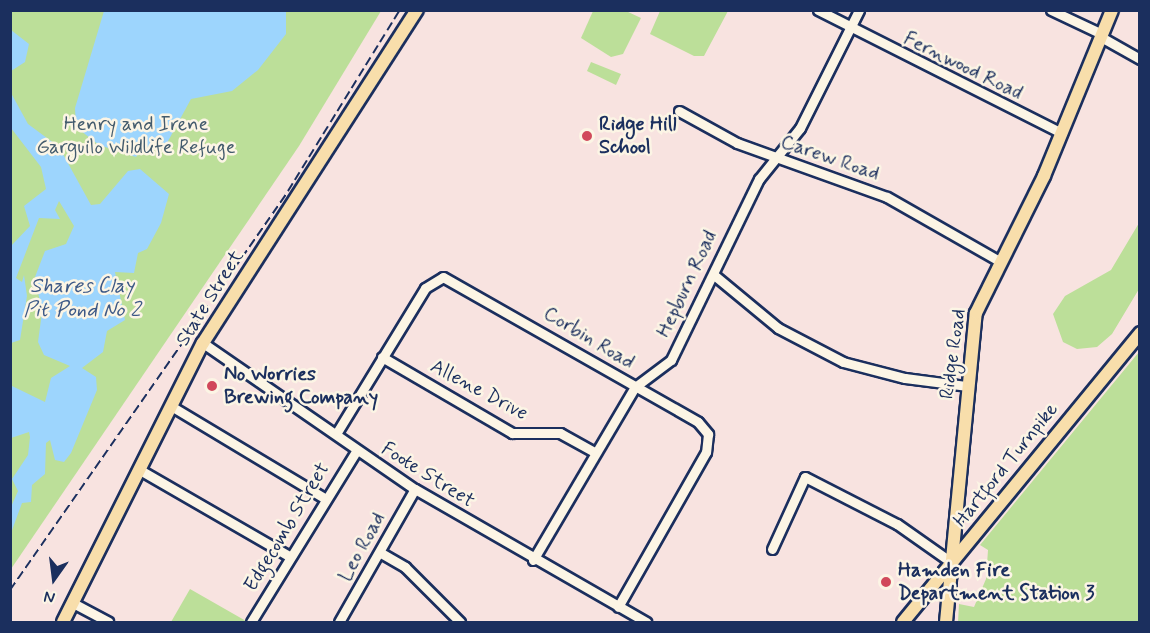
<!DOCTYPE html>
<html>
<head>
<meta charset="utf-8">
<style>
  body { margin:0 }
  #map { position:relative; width:1150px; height:633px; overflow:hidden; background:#f8e3e0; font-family:Mynerve,sans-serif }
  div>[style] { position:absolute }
  .green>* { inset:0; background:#bcdf99 }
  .water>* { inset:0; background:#9dd5fd }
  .roads { filter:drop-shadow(2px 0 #1b2f5e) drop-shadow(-2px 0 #1b2f5e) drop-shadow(0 2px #1b2f5e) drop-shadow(0 -2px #1b2f5e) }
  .minor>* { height:9px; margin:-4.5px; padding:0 4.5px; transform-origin:4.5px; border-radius:4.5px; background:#fcf5e5 }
  .major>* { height:12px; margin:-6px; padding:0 6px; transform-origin:6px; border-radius:6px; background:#f8deab }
  .rail>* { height:2px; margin-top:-1px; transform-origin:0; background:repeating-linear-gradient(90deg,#1b2f5e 0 9px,transparent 0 13.5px) }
  .dots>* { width:16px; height:16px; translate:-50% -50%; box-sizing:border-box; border:3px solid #fcf5e5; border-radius:50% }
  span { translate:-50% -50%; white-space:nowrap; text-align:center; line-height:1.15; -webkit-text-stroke:5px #fcf5e5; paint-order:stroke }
  .street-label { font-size:20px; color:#1b2f5e }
  .poi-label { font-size:20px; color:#1b2f5e; font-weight:700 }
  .left { translate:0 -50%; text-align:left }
  .park-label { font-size:20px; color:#435b6d }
  .water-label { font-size:21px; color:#3c5886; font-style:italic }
  .frame { position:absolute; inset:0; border:12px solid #1b2f5e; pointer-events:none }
  .north { position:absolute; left:24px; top:549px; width:60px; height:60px; -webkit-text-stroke:4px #fcf5e5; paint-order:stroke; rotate:194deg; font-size:16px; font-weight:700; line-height:24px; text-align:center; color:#1b2f5e }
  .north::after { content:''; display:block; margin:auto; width:21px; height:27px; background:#1b2f5e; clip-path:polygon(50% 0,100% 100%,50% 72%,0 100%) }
</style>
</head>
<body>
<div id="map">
  <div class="green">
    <i style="clip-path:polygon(11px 11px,381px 11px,299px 146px,11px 569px)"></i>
    <i style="clip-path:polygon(593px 11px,626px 11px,641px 18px,623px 54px,611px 57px,581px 38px)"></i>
    <i style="clip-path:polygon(660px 11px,660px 10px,728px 11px,704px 56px,694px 56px,650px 34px)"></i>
    <i style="clip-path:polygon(591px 62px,621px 74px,616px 85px,587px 71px)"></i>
    <i style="clip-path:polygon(1139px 223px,1139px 289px,1112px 334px,1097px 347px,1077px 349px,1063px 342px,1053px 314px,1065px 296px,1111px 270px)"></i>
    <i style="clip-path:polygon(1139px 352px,1139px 622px,958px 622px,959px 604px,974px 607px,986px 579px,988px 550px,980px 545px)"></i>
    <i style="clip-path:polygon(190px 589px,246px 621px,245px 622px,171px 622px)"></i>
  </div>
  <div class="water">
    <i style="clip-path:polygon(286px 10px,286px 34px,258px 70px,232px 91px,191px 99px,167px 143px,142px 148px,136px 157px,99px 145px,76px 127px,75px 108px,104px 11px)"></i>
    <i style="clip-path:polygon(11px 30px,29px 44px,25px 62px,11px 71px)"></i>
    <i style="clip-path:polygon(11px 93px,28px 124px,59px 147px,91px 205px,100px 204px,128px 171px,140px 169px,169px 194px,161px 223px,147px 249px,138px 253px,134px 273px,115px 272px,125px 320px,107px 331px,103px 352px,82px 368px,96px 377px,97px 390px,71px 453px,64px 462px,55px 460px,50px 440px,46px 443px,45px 474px,32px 485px,31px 502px,22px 503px,11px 533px,11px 507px,18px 491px,12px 479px,28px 455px,30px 437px,29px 432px,11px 438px,11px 366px,12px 386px,45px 402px,51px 378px,70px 366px,44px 355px,38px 342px,42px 312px,35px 277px,45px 251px,66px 244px,74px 226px,59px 201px,55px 210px,60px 219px,39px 218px,16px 278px,22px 282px,24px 275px,27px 296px,20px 340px,11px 343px,11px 246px,30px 226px,24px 206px,46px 189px,41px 167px,11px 128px)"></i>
  </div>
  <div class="roads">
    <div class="minor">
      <i style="left:818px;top:10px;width:273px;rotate:26.8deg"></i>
      <i style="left:1051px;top:10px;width:56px;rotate:25.2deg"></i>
      <i style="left:1101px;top:37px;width:45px;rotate:29.4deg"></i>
      <i style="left:679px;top:111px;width:66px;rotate:28.9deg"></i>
      <i style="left:737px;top:143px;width:159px;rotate:19.8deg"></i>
      <i style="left:887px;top:197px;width:129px;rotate:29.7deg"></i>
      <i style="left:714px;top:275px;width:83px;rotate:39.6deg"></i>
      <i style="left:778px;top:328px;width:73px;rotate:27.6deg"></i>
      <i style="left:843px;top:362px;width:64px;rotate:14.5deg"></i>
      <i style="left:905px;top:378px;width:63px;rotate:7.4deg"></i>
      <i style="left:203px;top:343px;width:257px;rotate:34.6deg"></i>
      <i style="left:415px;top:489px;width:267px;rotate:29.9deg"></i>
      <i style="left:382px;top:357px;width:151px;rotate:30.3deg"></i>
      <i style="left:512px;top:433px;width:48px"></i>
      <i style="left:560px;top:433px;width:39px;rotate:29deg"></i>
      <i style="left:171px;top:406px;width:179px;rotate:31deg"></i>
      <i style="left:336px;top:434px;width:171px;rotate:-58.6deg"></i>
      <i style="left:425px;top:288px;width:21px;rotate:-31deg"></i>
      <i style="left:443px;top:277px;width:293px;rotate:29.6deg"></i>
      <i style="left:698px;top:422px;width:16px;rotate:50deg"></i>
      <i style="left:708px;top:434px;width:18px;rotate:96deg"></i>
      <i style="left:706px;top:452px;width:178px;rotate:119.6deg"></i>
      <i style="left:140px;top:470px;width:172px;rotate:30deg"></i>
      <i style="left:772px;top:549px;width:79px;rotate:-65.4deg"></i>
      <i style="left:805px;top:477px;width:103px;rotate:27.1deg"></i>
      <i style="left:897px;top:524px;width:66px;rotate:35.1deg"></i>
      <i style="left:381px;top:553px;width:28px;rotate:30deg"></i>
      <i style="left:405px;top:567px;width:78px;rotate:45deg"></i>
      <i style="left:533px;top:560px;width:201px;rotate:-59.5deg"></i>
      <i style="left:635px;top:387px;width:45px;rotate:-36.9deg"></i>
      <i style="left:671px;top:360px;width:201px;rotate:-64.1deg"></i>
      <i style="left:759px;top:179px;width:65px;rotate:-51.2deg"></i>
      <i style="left:800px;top:128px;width:132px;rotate:-63.4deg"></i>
      <i style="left:73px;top:603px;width:40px;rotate:28deg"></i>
      <i style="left:251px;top:622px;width:201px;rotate:-58.4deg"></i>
      <i style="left:339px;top:622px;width:153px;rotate:-60.3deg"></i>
    </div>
    <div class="major">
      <i style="left:63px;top:622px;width:312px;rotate:-63.4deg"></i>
      <i style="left:203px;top:343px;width:396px;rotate:-57.3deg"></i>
      <i style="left:903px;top:622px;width:374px;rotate:-50.6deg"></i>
      <i style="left:946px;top:622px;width:310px;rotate:-84.5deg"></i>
      <i style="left:976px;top:313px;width:153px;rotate:-63.6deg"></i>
      <i style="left:1044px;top:176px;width:179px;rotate:-67.7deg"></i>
    </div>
  </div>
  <div class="rail">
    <i style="left:10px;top:590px;width:486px;rotate:-55.1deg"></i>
    <i style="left:288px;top:191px;width:213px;rotate:-58.3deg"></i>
  </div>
  <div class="dots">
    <i style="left:587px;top:136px;background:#d1495b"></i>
    <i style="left:212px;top:386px;background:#d1495b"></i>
    <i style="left:886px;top:582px;background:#d1495b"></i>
  </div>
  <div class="street-label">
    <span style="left:963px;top:66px;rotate:26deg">Fernwood Road</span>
    <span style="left:830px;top:158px;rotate:19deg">Carew Road</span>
    <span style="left:687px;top:284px;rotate:-65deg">Hepburn Road</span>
    <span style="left:210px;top:298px;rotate:-58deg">State Street</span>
    <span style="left:589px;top:338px;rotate:31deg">Corbin Road</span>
    <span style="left:953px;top:354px;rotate:-82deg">Ridge Road</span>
    <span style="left:479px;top:390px;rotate:28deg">Allene Drive</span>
    <span style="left:1006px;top:465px;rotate:-51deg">Hartford Turnpike</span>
    <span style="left:428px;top:475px;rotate:32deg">Foote Street</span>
    <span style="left:287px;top:527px;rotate:-59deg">Edgecomb Street</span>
    <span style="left:362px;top:547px;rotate:-61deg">Leo Road</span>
  </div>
  <div class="poi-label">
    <span class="left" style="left:599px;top:136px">Ridge Hill<br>School</span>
    <span class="left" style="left:224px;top:386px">No Worries<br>Brewing Company</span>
    <span class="left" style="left:898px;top:582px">Hamden Fire<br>Department Station 3</span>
  </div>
  <div class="park-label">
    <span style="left:136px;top:136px">Henry and Irene<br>Garguilo Wildlife Refuge</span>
  </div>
  <div class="water-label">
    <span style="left:82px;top:298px">Shares Clay<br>Pit Pond No 2</span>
  </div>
  <div class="frame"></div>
  <div class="north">N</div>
</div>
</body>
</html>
